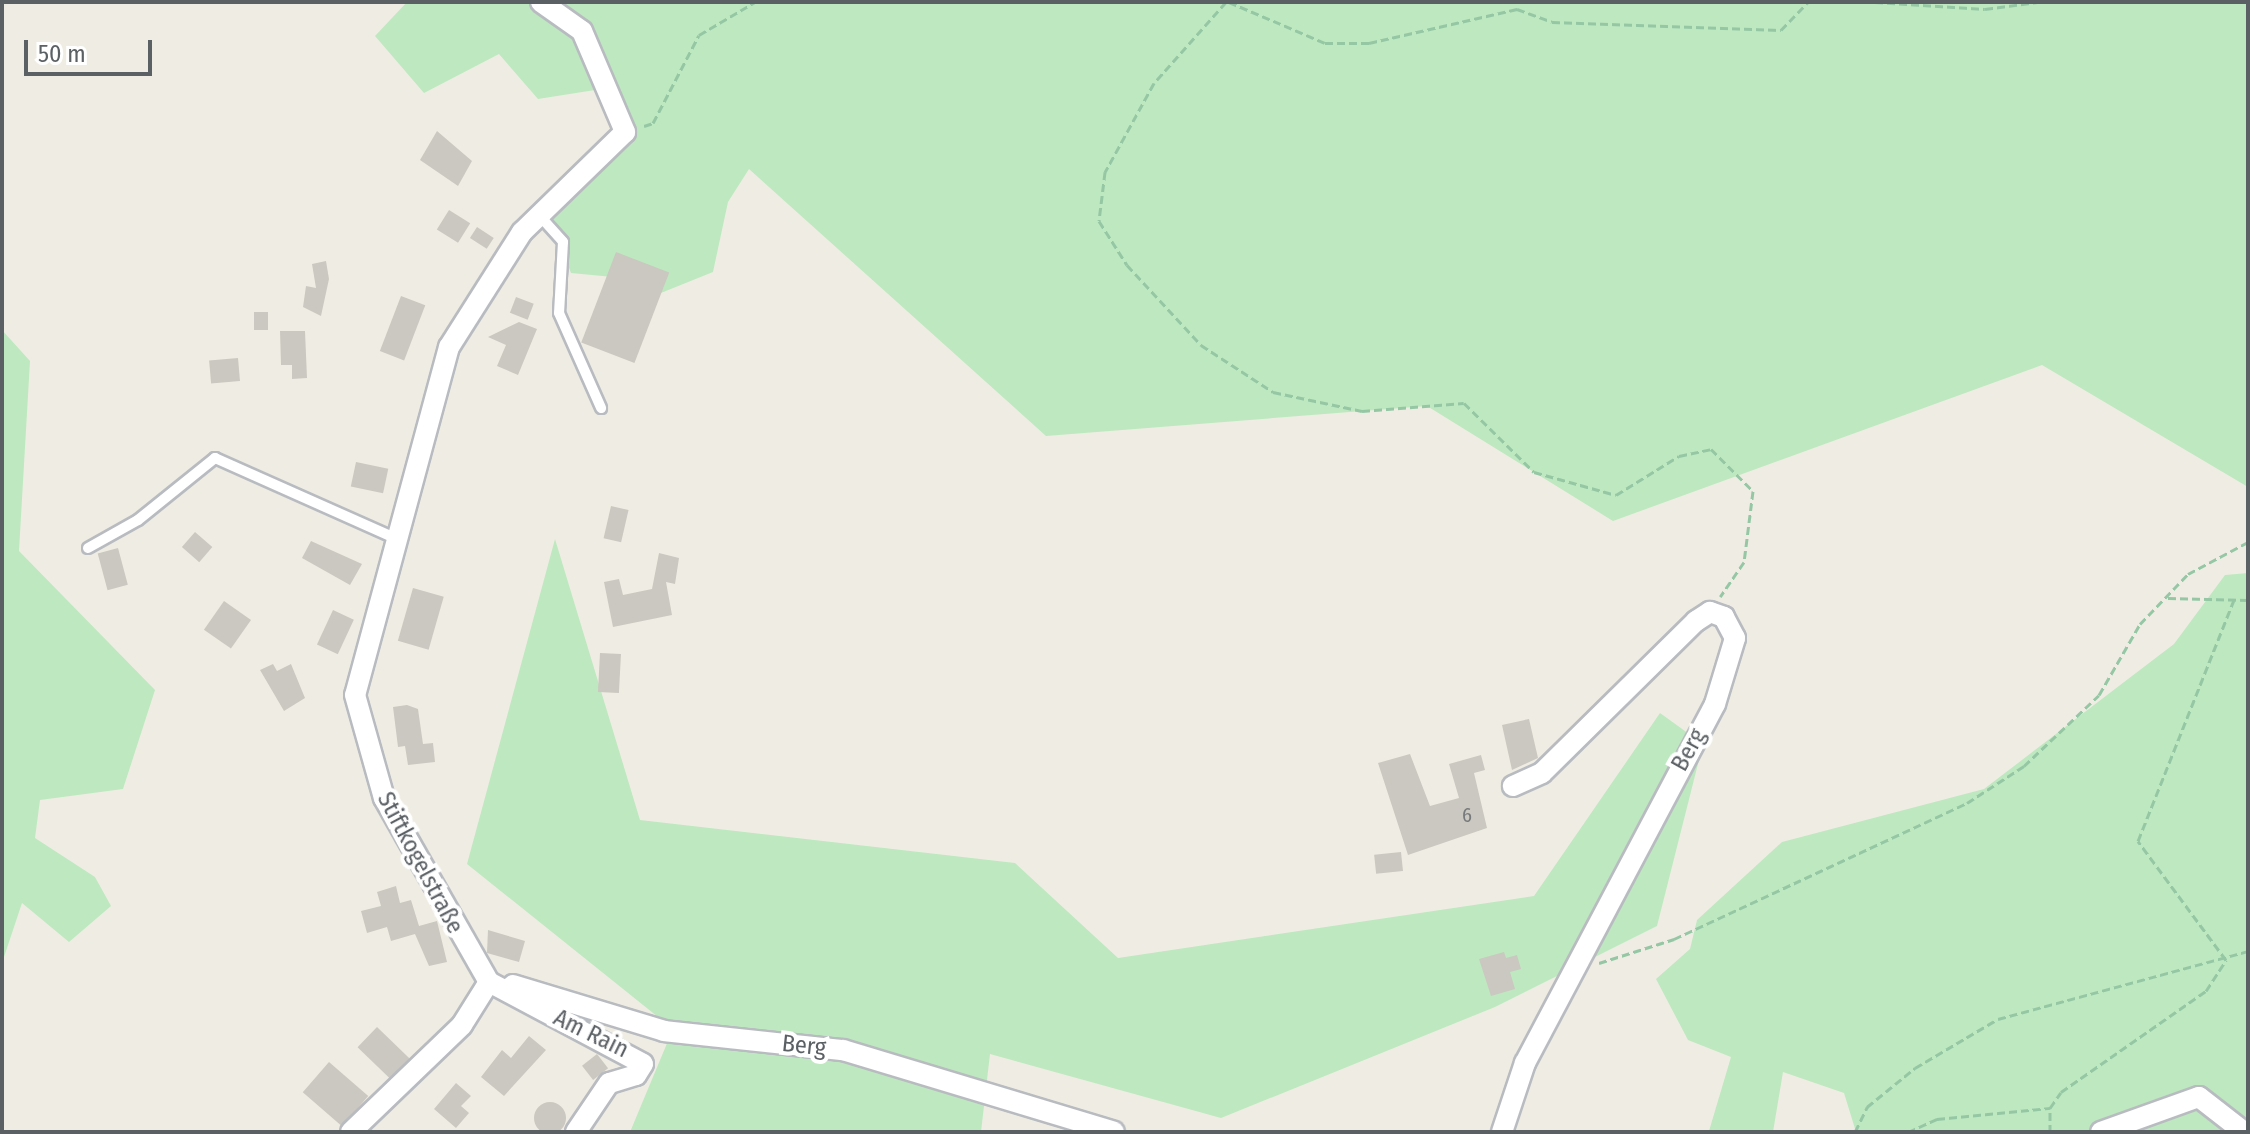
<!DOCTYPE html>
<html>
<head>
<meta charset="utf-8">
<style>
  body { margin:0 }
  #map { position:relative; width:2250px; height:1134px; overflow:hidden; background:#efede3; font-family:"Fira Sans Condensed",sans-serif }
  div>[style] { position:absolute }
  .green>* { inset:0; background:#bee8bf }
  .building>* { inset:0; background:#cac8c0; transform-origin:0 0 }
  .round { border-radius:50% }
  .path>* { height:3px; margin-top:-1.5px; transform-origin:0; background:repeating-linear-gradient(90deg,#95c7a5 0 8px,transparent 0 12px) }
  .roads { filter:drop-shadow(2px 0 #b8bbc0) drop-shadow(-2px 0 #b8bbc0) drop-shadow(0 2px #b8bbc0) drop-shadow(0 -2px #b8bbc0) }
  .lane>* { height:10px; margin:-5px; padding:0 5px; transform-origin:5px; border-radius:5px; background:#fff }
  .street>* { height:20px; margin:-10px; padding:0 10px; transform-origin:10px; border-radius:10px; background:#fff }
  span { translate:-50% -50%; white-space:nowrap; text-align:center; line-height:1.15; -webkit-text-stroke:8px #fff; paint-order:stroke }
  .number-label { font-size:20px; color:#777a7c }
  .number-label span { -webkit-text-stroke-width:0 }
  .street-label { font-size:24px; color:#5b6065 }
  .frame { position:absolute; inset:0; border:4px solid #5b6065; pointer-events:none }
  .scale { position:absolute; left:24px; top:40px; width:128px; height:36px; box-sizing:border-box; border:4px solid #5b6065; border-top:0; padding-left:10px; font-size:24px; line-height:28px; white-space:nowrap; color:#5b6065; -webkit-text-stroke:6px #fff; paint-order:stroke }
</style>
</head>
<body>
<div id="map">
  <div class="green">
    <i style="clip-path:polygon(407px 2px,2248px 2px,2248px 487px,2042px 365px,1613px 521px,1427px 406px,1046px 436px,749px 169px,728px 202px,713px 272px,646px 299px,613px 277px,571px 273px,549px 215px,630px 138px,614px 87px,538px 99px,499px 54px,424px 93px,375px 36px)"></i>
    <i style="clip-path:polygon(2px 330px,30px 361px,19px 551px,155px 690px,123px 789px,40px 800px,35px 838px,95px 877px,111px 906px,69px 942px,22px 903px,2px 963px)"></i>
    <i style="clip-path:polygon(555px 539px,640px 820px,1015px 863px,1118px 958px,1534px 896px,1660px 713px,1703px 744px,1657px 926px,1495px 1007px,1221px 1118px,990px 1054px,981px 1132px,630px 1132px,673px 1029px,467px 864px)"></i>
    <i style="clip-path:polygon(2248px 573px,2248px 1132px,1856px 1132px,1844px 1093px,1783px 1072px,1773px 1132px,1709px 1131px,1731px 1057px,1688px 1040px,1656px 979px,1690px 949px,1697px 920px,1782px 842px,1984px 789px,2174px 644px,2225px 575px)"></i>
  </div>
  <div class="building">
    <i style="clip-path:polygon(437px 131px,472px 161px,458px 186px,420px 160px)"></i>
    <i style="left:449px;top:210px;width:25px;height:23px;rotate:32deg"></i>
    <i style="left:477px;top:227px;width:20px;height:13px;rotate:33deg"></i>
    <i style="left:616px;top:252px;width:57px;height:97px;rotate:21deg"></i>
    <i style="clip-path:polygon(326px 261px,329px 279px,321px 316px,303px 307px,306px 286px,316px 288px,312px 264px)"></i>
    <i style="left:401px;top:296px;width:26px;height:59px;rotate:21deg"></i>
    <i style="left:516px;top:297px;width:19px;height:17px;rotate:21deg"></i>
    <i style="left:254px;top:312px;width:14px;height:18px"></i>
    <i style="clip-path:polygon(519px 322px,537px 329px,518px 375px,497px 366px,506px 345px,488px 337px)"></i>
    <i style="clip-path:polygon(280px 331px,305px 331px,307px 378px,292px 379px,292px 365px,281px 365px)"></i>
    <i style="left:238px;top:358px;width:23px;height:29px;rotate:85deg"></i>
    <i style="left:356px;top:462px;width:33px;height:25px;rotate:12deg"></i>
    <i style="left:611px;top:506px;width:18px;height:33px;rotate:13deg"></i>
    <i style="left:195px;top:532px;width:23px;height:20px;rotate:41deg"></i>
    <i style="clip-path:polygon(311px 541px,362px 564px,350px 585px,302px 558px)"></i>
    <i style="left:118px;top:548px;width:38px;height:21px;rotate:75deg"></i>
    <i style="clip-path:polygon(659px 553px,679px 558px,675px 584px,666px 582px,672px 615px,613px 627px,604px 582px,619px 579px,623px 595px,652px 589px)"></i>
    <i style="left:413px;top:588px;width:32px;height:55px;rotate:16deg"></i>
    <i style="left:224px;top:601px;width:33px;height:35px;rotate:35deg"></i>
    <i style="left:333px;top:610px;width:23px;height:38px;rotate:25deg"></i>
    <i style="left:600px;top:653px;width:21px;height:39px;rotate:3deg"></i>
    <i style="clip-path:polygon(273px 664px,277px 671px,291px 664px,305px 698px,284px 711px,260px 670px)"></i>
    <i style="clip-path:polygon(407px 705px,418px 709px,423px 744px,433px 743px,435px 762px,408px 765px,405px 746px,398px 747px,393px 707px)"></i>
    <i style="clip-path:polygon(1529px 719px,1538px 758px,1512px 770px,1502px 725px)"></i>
    <i style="clip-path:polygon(1410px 754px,1430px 806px,1459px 798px,1449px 764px,1481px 755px,1485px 770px,1474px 773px,1487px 828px,1408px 855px,1378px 763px)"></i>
    <i style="left:1401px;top:852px;width:19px;height:27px;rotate:84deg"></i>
    <i style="clip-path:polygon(396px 886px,400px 903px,411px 900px,419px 926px,437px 921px,447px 962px,429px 966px,415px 934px,391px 941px,387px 927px,367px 933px,361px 911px,381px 906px,377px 892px)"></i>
    <i style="clip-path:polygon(488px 930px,525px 941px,519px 962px,487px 953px)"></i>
    <i style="clip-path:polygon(1504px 952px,1506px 958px,1517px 955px,1521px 969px,1510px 972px,1515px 989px,1491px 996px,1479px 959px)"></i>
    <i style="left:377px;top:1027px;width:45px;height:28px;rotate:44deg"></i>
    <i style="clip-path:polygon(529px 1036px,546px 1050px,504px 1096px,481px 1077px,502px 1050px,511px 1058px)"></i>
    <i style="left:597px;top:1054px;width:18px;height:19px;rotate:52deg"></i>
    <i style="left:329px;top:1062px;width:52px;height:40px;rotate:41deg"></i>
    <i style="clip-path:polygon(456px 1083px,471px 1096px,461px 1106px,469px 1113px,456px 1128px,434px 1109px)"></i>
    <i class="round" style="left:534px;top:1102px;width:32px;height:32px"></i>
  </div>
  <div class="path">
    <i style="left:1226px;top:2px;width:108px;rotate:131.6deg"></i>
    <i style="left:1154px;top:83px;width:102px;rotate:118.8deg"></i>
    <i style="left:1105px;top:172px;width:49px;rotate:97deg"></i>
    <i style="left:1099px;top:221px;width:52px;rotate:57.5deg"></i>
    <i style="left:1127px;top:265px;width:109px;rotate:47.2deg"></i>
    <i style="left:1201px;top:345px;width:86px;rotate:33.1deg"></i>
    <i style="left:1273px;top:392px;width:91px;rotate:12.1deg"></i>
    <i style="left:1362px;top:411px;width:102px;rotate:-4.5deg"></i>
    <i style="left:1464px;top:403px;width:98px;rotate:44.6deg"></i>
    <i style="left:1534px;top:472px;width:85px;rotate:15.7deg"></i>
    <i style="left:1616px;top:495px;width:74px;rotate:-31.8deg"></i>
    <i style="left:1679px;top:456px;width:33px;rotate:-12deg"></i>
    <i style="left:1711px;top:449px;width:59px;rotate:45deg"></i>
    <i style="left:1753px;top:491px;width:72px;rotate:97.2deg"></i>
    <i style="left:1744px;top:562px;width:42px;rotate:124.4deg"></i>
    <i style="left:1229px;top:2px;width:104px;rotate:23.1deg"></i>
    <i style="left:1325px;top:43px;width:44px"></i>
    <i style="left:1369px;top:43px;width:152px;rotate:-12.9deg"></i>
    <i style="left:1517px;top:9px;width:37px;rotate:20deg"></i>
    <i style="left:1552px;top:22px;width:229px;rotate:2deg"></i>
    <i style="left:1781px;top:30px;width:39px;rotate:-46deg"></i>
    <i style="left:1875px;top:2px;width:110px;rotate:3.6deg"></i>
    <i style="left:1985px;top:9px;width:53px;rotate:-7.5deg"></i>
    <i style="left:644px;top:126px;width:9px;rotate:-18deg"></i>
    <i style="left:653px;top:123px;width:99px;rotate:-62.4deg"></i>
    <i style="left:699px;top:35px;width:65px;rotate:-30.5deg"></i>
    <i style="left:2168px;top:598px;width:80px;rotate:1.4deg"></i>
    <i style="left:1599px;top:963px;width:79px;rotate:-17.7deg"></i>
    <i style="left:1674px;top:939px;width:323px;rotate:-24.9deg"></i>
    <i style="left:1967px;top:803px;width:68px;rotate:-33deg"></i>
    <i style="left:2024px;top:766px;width:103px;rotate:-43.4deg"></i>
    <i style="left:2099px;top:695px;width:82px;rotate:-60deg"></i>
    <i style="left:2140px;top:624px;width:69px;rotate:-46.2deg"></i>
    <i style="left:2188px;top:574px;width:68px;rotate:-28.1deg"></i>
    <i style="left:1855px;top:1132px;width:28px;rotate:-64deg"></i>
    <i style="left:1867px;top:1107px;width:62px;rotate:-39.1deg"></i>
    <i style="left:1915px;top:1068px;width:96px;rotate:-30.6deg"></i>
    <i style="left:1998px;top:1019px;width:259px;rotate:-15.2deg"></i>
    <i style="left:1908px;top:1132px;width:32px;rotate:-24deg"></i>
    <i style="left:1937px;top:1119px;width:114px;rotate:-5.6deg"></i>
    <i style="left:2050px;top:1132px;width:24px;rotate:-90deg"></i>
    <i style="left:2050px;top:1108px;width:19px;rotate:-55deg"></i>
    <i style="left:2061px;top:1092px;width:177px;rotate:-34.9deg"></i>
    <i style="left:2206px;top:991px;width:37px;rotate:-57deg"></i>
    <i style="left:2226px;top:960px;width:148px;rotate:-126.5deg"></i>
    <i style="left:2138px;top:841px;width:259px;rotate:-68.3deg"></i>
  </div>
  <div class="roads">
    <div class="lane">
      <i style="left:539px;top:215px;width:36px;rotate:48deg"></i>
      <i style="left:563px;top:242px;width:71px;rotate:93.2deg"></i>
      <i style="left:559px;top:313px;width:104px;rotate:66.1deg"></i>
      <i style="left:88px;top:548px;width:57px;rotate:-29.2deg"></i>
      <i style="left:138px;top:520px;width:99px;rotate:-38.8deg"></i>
      <i style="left:215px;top:458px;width:199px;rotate:24deg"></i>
    </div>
    <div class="street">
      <i style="left:541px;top:2px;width:50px;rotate:35.3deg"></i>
      <i style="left:582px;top:31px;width:110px;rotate:66.9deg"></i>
      <i style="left:625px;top:132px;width:144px;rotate:135.8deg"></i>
      <i style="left:522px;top:232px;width:136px;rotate:122.4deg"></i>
      <i style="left:449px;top:347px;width:360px;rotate:105.1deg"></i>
      <i style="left:355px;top:695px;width:107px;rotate:74.3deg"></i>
      <i style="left:384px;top:798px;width:212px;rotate:60.3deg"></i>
      <i style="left:489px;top:982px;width:174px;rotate:28deg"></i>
      <i style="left:643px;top:1064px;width:13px;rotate:122deg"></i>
      <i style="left:636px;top:1075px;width:28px;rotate:163deg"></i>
      <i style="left:609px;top:1083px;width:59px;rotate:124deg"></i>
      <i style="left:513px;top:985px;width:158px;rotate:16.9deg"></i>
      <i style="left:664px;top:1031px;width:180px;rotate:6.1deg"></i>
      <i style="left:843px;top:1050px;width:283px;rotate:16.8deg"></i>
      <i style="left:351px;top:1132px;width:154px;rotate:-43.9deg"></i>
      <i style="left:462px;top:1025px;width:51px;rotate:-57.9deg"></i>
      <i style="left:1502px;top:1132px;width:73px;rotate:-71.6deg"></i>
      <i style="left:1525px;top:1063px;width:406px;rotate:-62.1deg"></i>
      <i style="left:1715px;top:704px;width:69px;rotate:-73.1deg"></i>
      <i style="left:1735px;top:638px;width:24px;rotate:-118deg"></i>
      <i style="left:1724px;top:617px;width:15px;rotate:-160deg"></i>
      <i style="left:1710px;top:612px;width:17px;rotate:147deg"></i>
      <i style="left:1696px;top:621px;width:216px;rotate:135.4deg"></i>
      <i style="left:1542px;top:773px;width:32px;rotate:156deg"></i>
      <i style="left:2101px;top:1132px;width:104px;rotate:-19.7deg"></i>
      <i style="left:2199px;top:1097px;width:57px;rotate:37.9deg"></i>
    </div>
  </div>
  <div class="number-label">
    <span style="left:1467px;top:815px">6</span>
  </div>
  <div class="street-label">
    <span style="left:1689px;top:750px;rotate:-61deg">Berg</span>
    <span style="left:420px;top:863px;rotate:62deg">Stiftkogelstraße</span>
    <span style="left:591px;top:1034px;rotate:26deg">Am Rain</span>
    <span style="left:804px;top:1046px;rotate:6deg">Berg</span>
  </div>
  <div class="frame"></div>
  <div class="scale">50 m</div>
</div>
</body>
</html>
